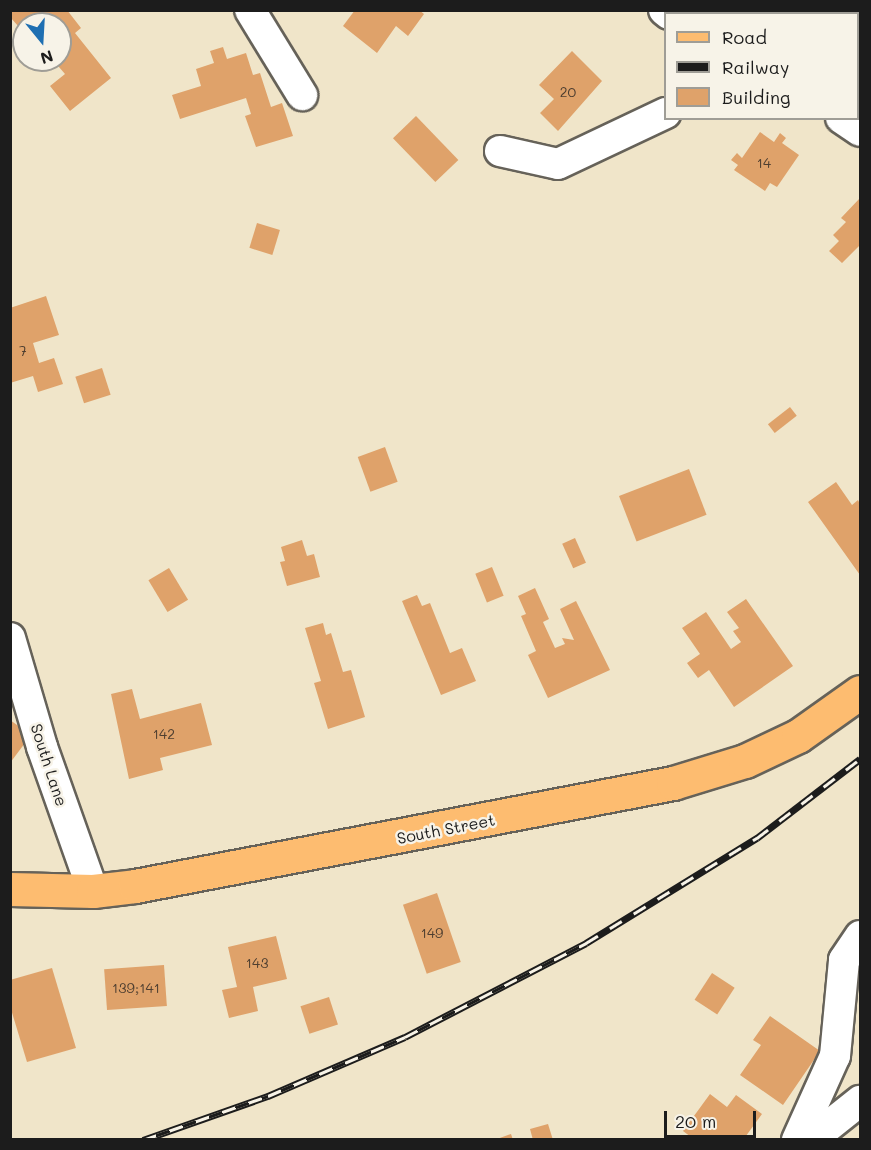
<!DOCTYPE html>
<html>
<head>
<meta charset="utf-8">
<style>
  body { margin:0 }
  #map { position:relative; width:871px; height:1150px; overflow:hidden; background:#f0e5c9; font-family:Mali,sans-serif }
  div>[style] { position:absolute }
  .building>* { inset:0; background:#dfa26a; transform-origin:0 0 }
  .roads { filter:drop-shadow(2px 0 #666259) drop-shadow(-2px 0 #666259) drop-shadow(0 2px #666259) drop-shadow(0 -2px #666259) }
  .minor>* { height:30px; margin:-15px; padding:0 15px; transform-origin:15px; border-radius:15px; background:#fff }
  .major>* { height:33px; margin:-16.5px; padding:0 16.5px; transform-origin:16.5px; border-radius:16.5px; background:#fdbc70 }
  .rail>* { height:7px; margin-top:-3.5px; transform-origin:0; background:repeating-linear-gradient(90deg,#f7f3e8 0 14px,#1c1c1c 0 28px); box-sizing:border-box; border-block:2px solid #1c1c1c }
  span { translate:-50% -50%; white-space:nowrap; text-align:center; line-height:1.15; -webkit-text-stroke:5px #f7f3e8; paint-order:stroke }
  .number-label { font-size:14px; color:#4d3e30 }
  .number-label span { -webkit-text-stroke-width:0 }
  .street-label { font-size:16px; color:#1c1c1c }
  .frame { position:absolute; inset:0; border:12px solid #1c1c1c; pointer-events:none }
  .legend { position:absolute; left:664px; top:12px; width:195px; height:108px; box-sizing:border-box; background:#f7f3e8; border:2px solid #9f9d96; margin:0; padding:8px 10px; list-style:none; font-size:18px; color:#1c1c1c }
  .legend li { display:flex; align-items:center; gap:12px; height:30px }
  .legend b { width:30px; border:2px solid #9f9d96 }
  .north { position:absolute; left:12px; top:12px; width:60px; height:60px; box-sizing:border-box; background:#f7f3e8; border:2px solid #9f9d96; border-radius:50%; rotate:162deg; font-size:16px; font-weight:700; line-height:24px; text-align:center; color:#1c1c1c }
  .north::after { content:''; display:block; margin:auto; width:21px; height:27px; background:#1f6fb2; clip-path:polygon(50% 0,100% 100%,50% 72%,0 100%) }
  .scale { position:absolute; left:664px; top:1111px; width:92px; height:27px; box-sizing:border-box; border:3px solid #1c1c1c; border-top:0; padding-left:8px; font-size:18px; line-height:21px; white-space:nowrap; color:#1c1c1c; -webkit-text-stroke:4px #f7f3e8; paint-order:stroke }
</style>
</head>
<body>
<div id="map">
  <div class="building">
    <i style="clip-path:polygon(67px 10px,81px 28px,75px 33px,111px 78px,70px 111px,50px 86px,65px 74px,53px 60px,60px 60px,60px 24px,24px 23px,19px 27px,10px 17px,12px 10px)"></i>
    <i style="clip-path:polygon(355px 10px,419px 10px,424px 14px,408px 36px,396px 26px,377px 53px,343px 26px)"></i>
    <i style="clip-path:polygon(223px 47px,227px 59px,246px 53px,253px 75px,260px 73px,271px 107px,282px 103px,293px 136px,256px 147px,245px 116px,251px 114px,246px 98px,180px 119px,172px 95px,201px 86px,196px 69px,214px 63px,210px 51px)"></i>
    <i style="clip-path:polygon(572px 51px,602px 81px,558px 131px,540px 113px,554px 99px,539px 85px)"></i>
    <i style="left:416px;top:116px;width:61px;height:32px;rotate:46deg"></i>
    <i style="clip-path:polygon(760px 132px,774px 142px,780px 133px,786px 138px,782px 143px,799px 155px,777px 187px,770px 183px,765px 191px,734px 170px,738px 165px,731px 160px,737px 153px,742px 158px)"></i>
    <i style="clip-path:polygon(860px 198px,860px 245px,842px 263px,829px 251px,839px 241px,833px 235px,846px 222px,841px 218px)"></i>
    <i style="left:257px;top:223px;width:24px;height:26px;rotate:17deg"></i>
    <i style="clip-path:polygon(46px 296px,59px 335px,33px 343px,39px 363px,54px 358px,63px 384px,38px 392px,33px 376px,10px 383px,10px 308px)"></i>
    <i style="left:102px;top:368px;width:28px;height:28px;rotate:72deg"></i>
    <i style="left:790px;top:407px;width:11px;height:28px;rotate:52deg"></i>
    <i style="left:385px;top:447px;width:37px;height:29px;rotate:70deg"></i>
    <i style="left:689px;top:469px;width:49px;height:75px;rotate:69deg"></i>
    <i style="clip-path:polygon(836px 482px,852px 505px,858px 500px,860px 504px,860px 575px,808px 502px)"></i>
    <i style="left:575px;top:538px;width:27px;height:14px;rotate:66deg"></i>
    <i style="clip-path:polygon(302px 540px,307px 556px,314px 554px,320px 577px,287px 586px,280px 562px,285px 561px,281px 547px)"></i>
    <i style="left:492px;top:567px;width:31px;height:18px;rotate:68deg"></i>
    <i style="left:169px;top:568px;width:37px;height:24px;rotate:59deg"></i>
    <i style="clip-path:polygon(535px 588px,549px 619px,543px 622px,555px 648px,565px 644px,562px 638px,574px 640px,560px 609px,576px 601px,610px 670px,548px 698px,528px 655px,536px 651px,521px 616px,526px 614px,518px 596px)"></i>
    <i style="clip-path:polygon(417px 595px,422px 606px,430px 603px,450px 653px,462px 648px,476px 681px,441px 695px,402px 601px)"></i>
    <i style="clip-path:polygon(746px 599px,793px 666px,734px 707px,709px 670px,698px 678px,687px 663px,700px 654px,682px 628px,706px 612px,731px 649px,741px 642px,733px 631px,739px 628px,727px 612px)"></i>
    <i style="clip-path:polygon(323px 623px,326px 635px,331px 633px,343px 672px,351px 670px,365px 717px,328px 729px,314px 683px,321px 681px,305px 628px)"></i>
    <i style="clip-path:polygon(132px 689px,140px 719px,201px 703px,212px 745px,160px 758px,163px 770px,129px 779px,111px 694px)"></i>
    <i style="clip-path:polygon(10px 720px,31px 735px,10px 763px)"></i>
    <i style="left:437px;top:893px;width:73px;height:36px;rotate:71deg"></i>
    <i style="clip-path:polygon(276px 936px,287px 979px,253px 987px,258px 1011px,229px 1018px,222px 990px,237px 987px,228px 947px)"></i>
    <i style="left:164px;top:965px;width:41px;height:60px;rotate:86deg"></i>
    <i style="clip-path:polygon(52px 968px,76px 1048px,27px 1062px,10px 1006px,10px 980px)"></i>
    <i style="left:712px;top:973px;width:27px;height:32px;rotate:33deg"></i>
    <i style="left:329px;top:997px;width:29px;height:30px;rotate:72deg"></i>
    <i style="clip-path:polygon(770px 1016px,820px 1051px,783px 1105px,740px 1075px,761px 1045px,753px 1040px)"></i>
    <i style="clip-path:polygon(710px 1094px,727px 1107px,736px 1095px,762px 1114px,743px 1140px,695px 1140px,683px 1131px)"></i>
    <i style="clip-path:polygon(548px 1124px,553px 1140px,533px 1140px,530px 1129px)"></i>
    <i style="clip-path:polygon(511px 1134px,513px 1140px,497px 1140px,497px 1139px)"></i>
  </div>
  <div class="roads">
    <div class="minor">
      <i style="left:250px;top:10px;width:100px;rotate:58.5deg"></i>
      <i style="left:664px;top:10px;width:6px;rotate:39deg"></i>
      <i style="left:770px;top:14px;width:4px;rotate:-63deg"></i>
      <i style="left:841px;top:118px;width:23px;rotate:34deg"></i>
      <i style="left:500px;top:151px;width:59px;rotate:12.6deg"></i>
      <i style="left:558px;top:164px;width:119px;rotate:-25.3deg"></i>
      <i style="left:10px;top:638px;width:114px;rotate:73.6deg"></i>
      <i style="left:42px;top:747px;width:153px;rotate:70.5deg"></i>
      <i style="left:797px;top:1140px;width:92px;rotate:-65.7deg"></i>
      <i style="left:835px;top:1056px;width:96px;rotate:-84.6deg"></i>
      <i style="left:844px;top:960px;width:29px;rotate:-56deg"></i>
      <i style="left:811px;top:1140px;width:63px;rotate:-38.5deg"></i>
    </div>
    <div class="major">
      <i style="left:10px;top:889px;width:83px;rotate:1.4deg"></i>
      <i style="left:93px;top:891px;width:42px;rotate:-6.8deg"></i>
      <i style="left:135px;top:886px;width:548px;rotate:-10.84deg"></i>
      <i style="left:673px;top:783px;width:75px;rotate:-17deg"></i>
      <i style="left:745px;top:761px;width:59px;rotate:-25.3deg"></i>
      <i style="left:798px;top:736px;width:76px;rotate:-35.4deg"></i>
    </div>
  </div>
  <div class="rail">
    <i style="left:143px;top:1140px;width:133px;rotate:-19.4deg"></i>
    <i style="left:268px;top:1096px;width:149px;rotate:-23.3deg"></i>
    <i style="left:405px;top:1037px;width:204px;rotate:-27.4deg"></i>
    <i style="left:586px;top:943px;width:201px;rotate:-31.6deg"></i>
    <i style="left:757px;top:838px;width:130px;rotate:-37.5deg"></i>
  </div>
  <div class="number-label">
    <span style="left:568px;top:92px">20</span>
    <span style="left:764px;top:163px">14</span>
    <span style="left:23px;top:351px">7</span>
    <span style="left:164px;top:734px">142</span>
    <span style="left:432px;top:933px">149</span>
    <span style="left:257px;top:963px">143</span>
    <span style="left:136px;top:988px">139;141</span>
  </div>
  <div class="street-label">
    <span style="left:49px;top:765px;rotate:72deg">South Lane</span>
    <span style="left:446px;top:829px;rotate:-11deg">South Street</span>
  </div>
  <div class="frame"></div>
  <ul class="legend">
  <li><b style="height:8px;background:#fdbc70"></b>Road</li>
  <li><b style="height:8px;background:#1c1c1c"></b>Railway</li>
  <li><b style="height:16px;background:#dfa26a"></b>Building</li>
  </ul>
  <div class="north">N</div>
  <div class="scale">20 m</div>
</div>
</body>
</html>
